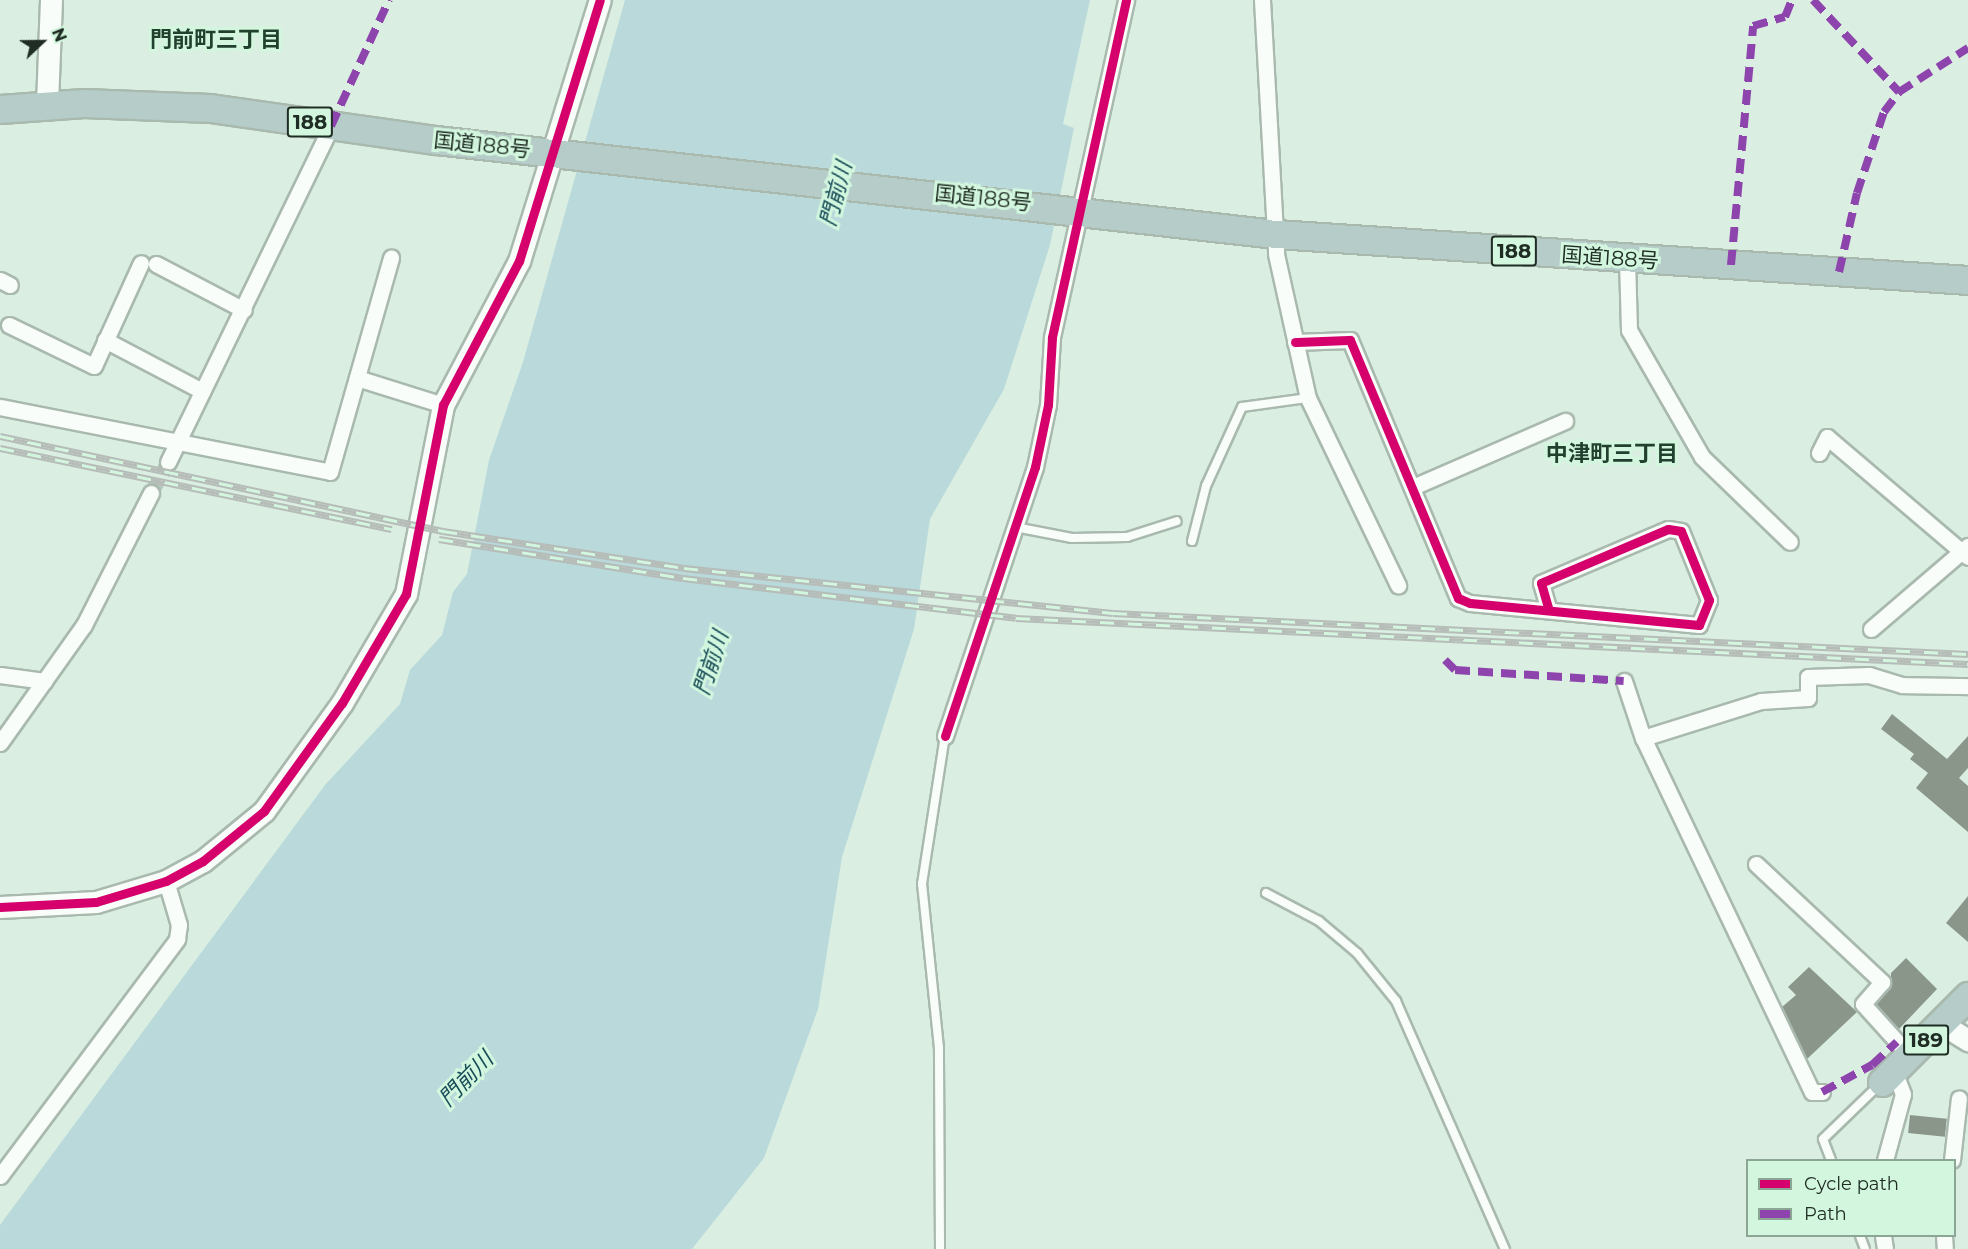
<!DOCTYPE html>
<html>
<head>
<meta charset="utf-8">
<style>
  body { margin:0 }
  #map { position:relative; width:1968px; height:1249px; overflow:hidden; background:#daefe1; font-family:Montserrat,"Noto Sans JP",sans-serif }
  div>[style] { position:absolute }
  .water>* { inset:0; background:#b9d9db }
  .building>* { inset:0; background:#8b968b; transform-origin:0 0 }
  .street-tunnel>* { height:15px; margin-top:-7.5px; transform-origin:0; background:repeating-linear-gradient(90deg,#b5c8bb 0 15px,transparent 0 23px) }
  .roads { filter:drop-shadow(2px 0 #a9b9ae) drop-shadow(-2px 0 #a9b9ae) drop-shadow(0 2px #a9b9ae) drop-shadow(0 -2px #a9b9ae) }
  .lane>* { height:8px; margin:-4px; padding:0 4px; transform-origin:4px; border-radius:4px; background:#f9fdfa }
  .street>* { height:15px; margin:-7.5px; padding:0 7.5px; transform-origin:7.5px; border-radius:7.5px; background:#f9fdfa }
  .secondary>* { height:21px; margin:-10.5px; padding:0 10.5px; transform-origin:10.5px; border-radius:10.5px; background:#f9fdfa }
  .highway>* { height:27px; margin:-13.5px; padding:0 13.5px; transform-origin:13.5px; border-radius:13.5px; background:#b5ccc8 }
  .rail>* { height:7px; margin-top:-3.5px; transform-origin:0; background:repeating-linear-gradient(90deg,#d2f7de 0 14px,#b6bcb8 0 28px); box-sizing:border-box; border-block:2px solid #b6bcb8 }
  .quiet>* { height:8px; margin-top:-4px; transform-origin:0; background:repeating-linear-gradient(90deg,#8e44ad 0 15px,transparent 0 23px) }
  .cycleway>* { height:9px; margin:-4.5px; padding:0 4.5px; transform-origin:4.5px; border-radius:4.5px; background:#d6006c }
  span { translate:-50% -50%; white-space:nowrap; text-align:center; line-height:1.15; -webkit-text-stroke:6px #d2f7de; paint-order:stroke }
  .shield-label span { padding:2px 4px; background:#d2f7de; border:2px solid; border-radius:4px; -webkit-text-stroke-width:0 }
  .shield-label { font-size:20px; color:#202d24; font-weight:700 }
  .street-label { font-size:21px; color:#202d24 }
  .neighbourhood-label { font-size:22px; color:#21402e; font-weight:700 }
  .water-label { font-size:22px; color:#174b57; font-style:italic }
  .legend { position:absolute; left:1746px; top:1159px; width:210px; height:78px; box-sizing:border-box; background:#d2f7de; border:2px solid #8ba694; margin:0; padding:8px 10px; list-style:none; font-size:18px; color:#202d24 }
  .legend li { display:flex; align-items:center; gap:12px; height:30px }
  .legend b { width:30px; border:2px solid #8ba694 }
  .north { position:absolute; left:12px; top:12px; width:60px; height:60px; -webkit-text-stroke:4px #d2f7de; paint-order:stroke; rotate:68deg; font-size:16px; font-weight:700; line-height:24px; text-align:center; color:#202d24 }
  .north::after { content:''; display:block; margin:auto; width:21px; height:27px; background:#202d24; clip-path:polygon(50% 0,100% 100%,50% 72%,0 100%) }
</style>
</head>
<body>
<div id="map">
  <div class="water">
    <i style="clip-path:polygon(625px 0,1090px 0,1063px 124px,1074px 128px,1050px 245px,1004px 389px,930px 519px,914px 629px,842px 857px,818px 1009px,764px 1158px,692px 1249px,0 1249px,0 1225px,325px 785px,400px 704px,410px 670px,442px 635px,453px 592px,467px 574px,489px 460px,523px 362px)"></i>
  </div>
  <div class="building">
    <i style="clip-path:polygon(1892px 714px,1947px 759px,1968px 736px,1968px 768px,1959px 778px,1968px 786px,1968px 832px,1916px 788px,1928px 773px,1910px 759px,1914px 754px,1881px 729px)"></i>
    <i style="clip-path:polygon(1968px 896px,1968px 942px,1946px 923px)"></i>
    <i style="clip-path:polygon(1906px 958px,1937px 989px,1899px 1029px,1876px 1004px,1891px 984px,1891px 973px)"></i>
    <i style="clip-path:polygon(1809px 967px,1857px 1012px,1807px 1059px,1782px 1007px,1796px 995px,1788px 987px)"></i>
    <i style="left:1910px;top:1115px;width:37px;height:18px;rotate:6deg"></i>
  </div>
  <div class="street-tunnel">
    <i style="left:151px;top:493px;width:35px;rotate:-61deg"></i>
  </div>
  <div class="roads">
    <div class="lane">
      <i style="left:1015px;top:527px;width:58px;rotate:10.9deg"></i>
      <i style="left:1072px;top:538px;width:55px;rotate:-1deg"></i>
      <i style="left:1127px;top:537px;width:52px;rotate:-17.7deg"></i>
      <i style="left:1192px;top:541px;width:57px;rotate:-75.7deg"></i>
      <i style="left:1206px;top:486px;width:87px;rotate:-65.5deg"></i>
      <i style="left:1242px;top:407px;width:67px;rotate:-7.8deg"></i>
      <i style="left:1266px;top:893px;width:60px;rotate:27.8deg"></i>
      <i style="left:1319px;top:921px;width:50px;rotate:40.1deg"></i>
      <i style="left:1357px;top:953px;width:62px;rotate:50.9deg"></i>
      <i style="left:1396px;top:1001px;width:271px;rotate:66.3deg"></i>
      <i style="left:1831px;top:1160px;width:22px;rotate:-111deg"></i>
      <i style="left:1823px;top:1139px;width:78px;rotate:-44deg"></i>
      <i style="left:1860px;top:1236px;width:14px;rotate:69deg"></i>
      <i style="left:940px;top:1249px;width:201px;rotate:-90.3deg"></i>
      <i style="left:939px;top:1048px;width:165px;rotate:-95.9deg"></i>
      <i style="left:922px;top:884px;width:150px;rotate:-81.2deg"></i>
    </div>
    <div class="street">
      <i style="left:1262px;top:0;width:254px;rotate:86.8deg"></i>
      <i style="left:1276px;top:254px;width:148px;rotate:77.5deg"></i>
      <i style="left:1308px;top:398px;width:208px;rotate:64.3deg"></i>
      <i style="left:1627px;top:259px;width:71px;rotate:88.4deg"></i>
      <i style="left:1629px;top:330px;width:146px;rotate:60.1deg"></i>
      <i style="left:1702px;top:457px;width:122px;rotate:44deg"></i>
      <i style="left:156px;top:264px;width:99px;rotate:27.6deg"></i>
      <i style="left:0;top:280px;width:11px;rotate:27deg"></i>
      <i style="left:9px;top:325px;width:94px;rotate:25.8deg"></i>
      <i style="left:94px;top:366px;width:113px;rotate:-65.5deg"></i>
      <i style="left:105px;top:340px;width:110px;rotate:27.7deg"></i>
      <i style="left:1295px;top:342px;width:55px;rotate:-2.1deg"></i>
      <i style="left:1350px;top:340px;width:280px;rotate:67.3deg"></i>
      <i style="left:1458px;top:598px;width:13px;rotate:23deg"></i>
      <i style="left:1470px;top:603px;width:230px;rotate:5.5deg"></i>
      <i style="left:1699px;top:625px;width:27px;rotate:-68deg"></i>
      <i style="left:1709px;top:600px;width:74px;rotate:-112.1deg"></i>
      <i style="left:1681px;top:531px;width:13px;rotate:-171deg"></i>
      <i style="left:1668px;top:529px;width:138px;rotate:157deg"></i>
      <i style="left:1541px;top:583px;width:26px;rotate:74deg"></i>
      <i style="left:357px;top:378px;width:90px;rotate:17.4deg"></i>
      <i style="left:0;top:407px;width:336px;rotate:11.1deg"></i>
      <i style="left:330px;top:472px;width:223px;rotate:-74.1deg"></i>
      <i style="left:1819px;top:453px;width:18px;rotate:-63deg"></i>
      <i style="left:1827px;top:437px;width:185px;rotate:40.4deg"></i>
      <i style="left:168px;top:462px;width:373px;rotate:-64.1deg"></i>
      <i style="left:1413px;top:487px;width:166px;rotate:-23.5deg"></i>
      <i style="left:1871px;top:629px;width:128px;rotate:-40.6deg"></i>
      <i style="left:0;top:675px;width:45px;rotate:7.6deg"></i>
      <i style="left:1624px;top:681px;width:60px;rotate:71.6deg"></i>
      <i style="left:945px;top:736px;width:284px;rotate:-71.5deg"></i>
      <i style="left:1035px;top:467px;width:63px;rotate:-78.2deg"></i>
      <i style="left:1048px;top:405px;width:68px;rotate:-86.6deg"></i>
      <i style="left:1052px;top:337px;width:345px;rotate:-77.6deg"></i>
      <i style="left:0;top:743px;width:145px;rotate:-54.6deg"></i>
      <i style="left:84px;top:625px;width:148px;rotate:-63.1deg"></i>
      <i style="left:1756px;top:864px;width:173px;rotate:43.1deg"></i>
      <i style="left:1882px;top:982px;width:29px;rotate:131deg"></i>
      <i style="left:1863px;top:1004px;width:70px;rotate:47.9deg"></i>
      <i style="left:1822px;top:1092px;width:10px;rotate:180deg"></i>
      <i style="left:1812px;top:1092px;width:392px;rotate:-115.5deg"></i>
      <i style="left:1643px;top:738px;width:124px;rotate:-17.4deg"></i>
      <i style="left:1761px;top:701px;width:47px;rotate:-3.7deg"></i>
      <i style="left:1808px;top:698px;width:21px;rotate:-90deg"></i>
      <i style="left:1808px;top:677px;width:61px;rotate:-1.9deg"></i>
      <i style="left:1869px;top:675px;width:34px;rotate:17deg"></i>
      <i style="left:1902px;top:685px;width:66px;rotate:0.9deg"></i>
      <i style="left:1885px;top:1160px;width:68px;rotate:-74.7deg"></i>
      <i style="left:1903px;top:1094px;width:22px;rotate:-111deg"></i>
      <i style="left:1952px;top:1160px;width:62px;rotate:-83.6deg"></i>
      <i style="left:0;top:1176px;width:296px;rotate:-53.2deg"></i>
      <i style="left:177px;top:939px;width:14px;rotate:-82deg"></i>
      <i style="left:179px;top:925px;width:46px;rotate:-106.5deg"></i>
      <i style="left:1883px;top:1236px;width:13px;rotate:81deg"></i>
      <i style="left:1944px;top:1236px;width:13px;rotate:86deg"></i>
    </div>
    <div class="secondary">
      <i style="left:47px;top:104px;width:104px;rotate:-87.8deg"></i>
      <i style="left:0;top:907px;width:96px;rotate:-3deg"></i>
      <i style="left:96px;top:902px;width:73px;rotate:-16.7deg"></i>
      <i style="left:166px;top:881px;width:42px;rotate:-28.4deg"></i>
      <i style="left:203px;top:861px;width:79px;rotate:-39.3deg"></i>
      <i style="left:264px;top:811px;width:133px;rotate:-54.2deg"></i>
      <i style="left:342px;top:703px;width:126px;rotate:-59.6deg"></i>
      <i style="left:406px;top:594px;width:193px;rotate:-78.9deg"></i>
      <i style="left:443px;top:405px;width:163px;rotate:-62.2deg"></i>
      <i style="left:519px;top:261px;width:273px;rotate:-72.8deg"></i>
      <i style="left:1942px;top:1024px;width:31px;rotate:32deg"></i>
    </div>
    <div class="highway">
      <i style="left:0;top:109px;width:84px;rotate:-4.1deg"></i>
      <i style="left:84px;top:103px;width:126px;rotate:2.3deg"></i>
      <i style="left:210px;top:108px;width:228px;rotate:8.1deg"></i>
      <i style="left:436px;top:140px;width:845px;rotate:6.39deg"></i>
      <i style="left:1276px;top:234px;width:694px;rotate:3.8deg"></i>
      <i style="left:1882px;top:1082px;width:122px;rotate:-45deg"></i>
    </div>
  </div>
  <div class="rail">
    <i style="left:0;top:436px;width:453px;rotate:12.1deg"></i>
    <i style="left:443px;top:531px;width:244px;rotate:8.7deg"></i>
    <i style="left:684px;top:568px;width:431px;rotate:6deg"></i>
    <i style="left:1113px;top:613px;width:856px;rotate:2.75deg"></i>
    <i style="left:0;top:448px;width:400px;rotate:11.7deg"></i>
    <i style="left:439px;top:539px;width:247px;rotate:9.1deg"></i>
    <i style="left:683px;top:578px;width:335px;rotate:6.8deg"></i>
    <i style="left:1016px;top:618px;width:953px;rotate:2.77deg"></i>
  </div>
  <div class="quiet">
    <i style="left:1813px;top:0;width:126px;rotate:46.9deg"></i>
    <i style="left:331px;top:126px;width:139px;rotate:-65.3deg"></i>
    <i style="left:1731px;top:265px;width:240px;rotate:-84.7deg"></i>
    <i style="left:1753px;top:26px;width:33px;rotate:-16deg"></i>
    <i style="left:1785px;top:17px;width:18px;rotate:-68deg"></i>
    <i style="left:1839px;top:272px;width:81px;rotate:-77.2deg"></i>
    <i style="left:1857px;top:193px;width:85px;rotate:-71.6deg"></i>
    <i style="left:1884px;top:112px;width:25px;rotate:-53deg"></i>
    <i style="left:1899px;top:92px;width:82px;rotate:-32.5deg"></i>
    <i style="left:1445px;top:660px;width:14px;rotate:45deg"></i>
    <i style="left:1455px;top:670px;width:169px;rotate:3.7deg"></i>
    <i style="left:1822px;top:1092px;width:57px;rotate:-28.4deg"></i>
    <i style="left:1872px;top:1065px;width:34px;rotate:-43deg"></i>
  </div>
  <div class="cycleway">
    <i style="left:1295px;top:342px;width:55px;rotate:-2.1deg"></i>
    <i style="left:1350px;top:340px;width:280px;rotate:67.3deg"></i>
    <i style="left:1458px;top:598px;width:13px;rotate:23deg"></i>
    <i style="left:1470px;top:603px;width:230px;rotate:5.5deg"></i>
    <i style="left:1699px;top:625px;width:27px;rotate:-68deg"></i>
    <i style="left:1709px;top:600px;width:74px;rotate:-112.1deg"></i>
    <i style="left:1681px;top:531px;width:13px;rotate:-171deg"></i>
    <i style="left:1668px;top:529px;width:138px;rotate:157deg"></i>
    <i style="left:1541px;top:583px;width:26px;rotate:74deg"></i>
    <i style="left:945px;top:736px;width:284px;rotate:-71.5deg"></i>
    <i style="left:1035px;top:467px;width:63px;rotate:-78.2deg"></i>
    <i style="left:1048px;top:405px;width:68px;rotate:-86.6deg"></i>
    <i style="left:1052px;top:337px;width:345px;rotate:-77.6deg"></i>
    <i style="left:0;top:907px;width:96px;rotate:-3deg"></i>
    <i style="left:96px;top:902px;width:73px;rotate:-16.7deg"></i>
    <i style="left:166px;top:881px;width:42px;rotate:-28.4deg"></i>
    <i style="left:203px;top:861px;width:79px;rotate:-39.3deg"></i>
    <i style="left:264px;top:811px;width:133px;rotate:-54.2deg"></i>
    <i style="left:342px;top:703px;width:126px;rotate:-59.6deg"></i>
    <i style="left:406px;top:594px;width:193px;rotate:-78.9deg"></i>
    <i style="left:443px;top:405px;width:163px;rotate:-62.2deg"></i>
    <i style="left:519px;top:261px;width:273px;rotate:-72.8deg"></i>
  </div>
  <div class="shield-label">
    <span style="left:310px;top:122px">188</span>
    <span style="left:1514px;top:251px">188</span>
    <span style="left:1926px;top:1040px">189</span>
  </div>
  <div class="street-label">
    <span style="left:482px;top:145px;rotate:6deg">国道188号</span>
    <span style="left:983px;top:198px;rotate:6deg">国道188号</span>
    <span style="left:1610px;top:258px;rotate:4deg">国道188号</span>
  </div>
  <div class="neighbourhood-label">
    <span style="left:216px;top:40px">門前町三丁目</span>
    <span style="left:1612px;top:454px">中津町三丁目</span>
  </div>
  <div class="water-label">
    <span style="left:836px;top:194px;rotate:-75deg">門前川</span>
    <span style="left:711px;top:663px;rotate:-72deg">門前川</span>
    <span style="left:466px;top:1079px;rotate:-46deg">門前川</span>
  </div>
  <ul class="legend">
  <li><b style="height:8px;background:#d6006c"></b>Cycle path</li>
  <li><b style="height:8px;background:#8e44ad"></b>Path</li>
  </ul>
  <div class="north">N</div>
</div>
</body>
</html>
